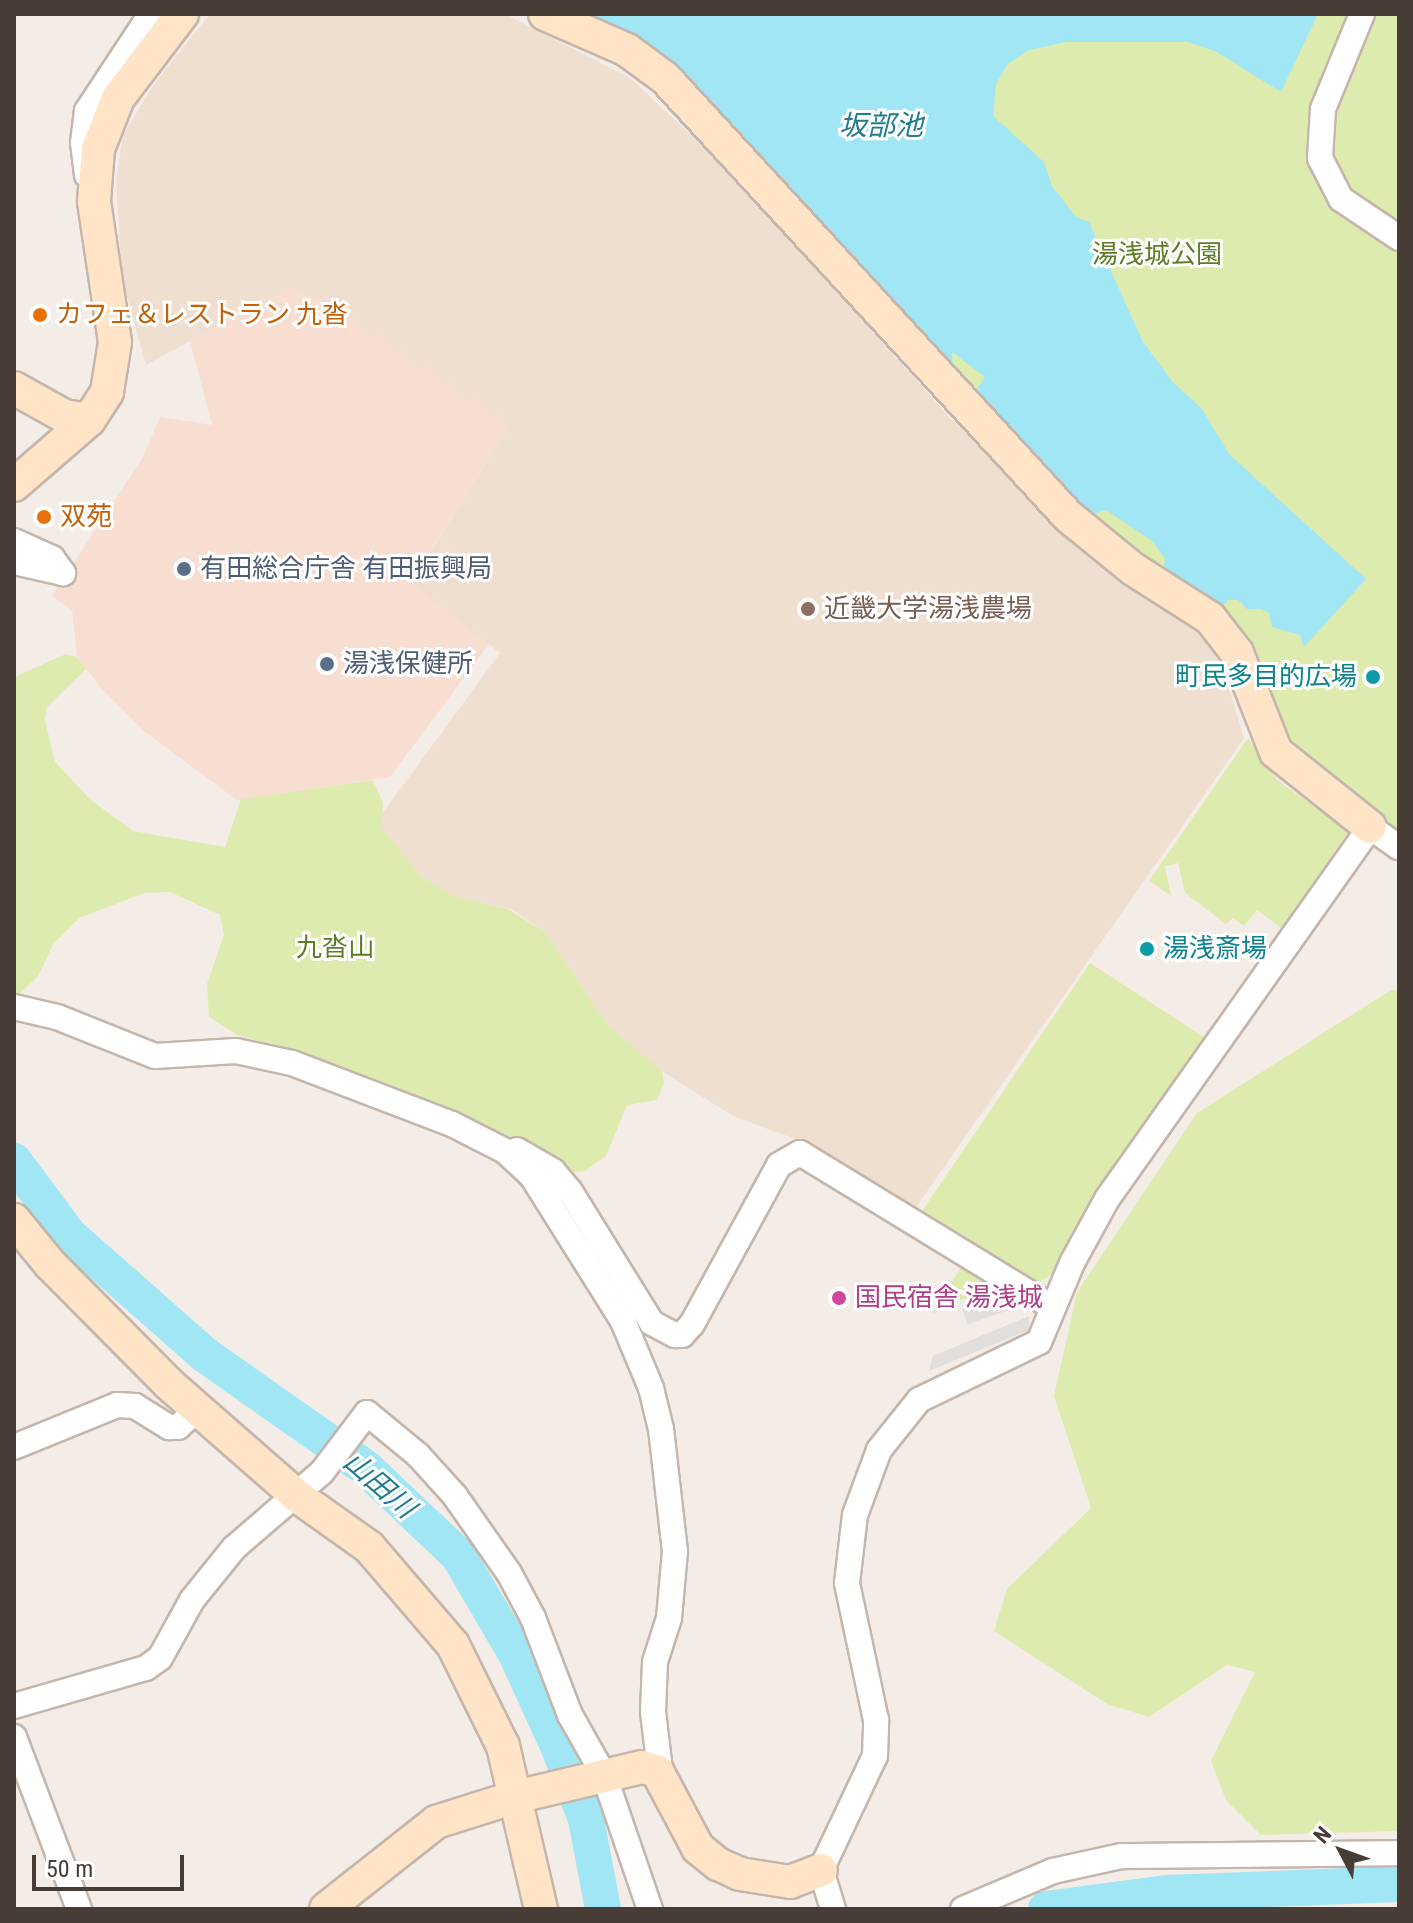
<!DOCTYPE html>
<html>
<head>
<meta charset="utf-8">
<style>
  body { margin:0 }
  #map { position:relative; width:1413px; height:1923px; overflow:hidden; background:#f4ede7; font-family:"Roboto Condensed","Noto Sans JP",sans-serif }
  div>[style] { position:absolute }
  .commercial>* { inset:0; background:#f7ded1 }
  .education>* { inset:0; background:#eedfd0 }
  .green>* { inset:0; background:#deebae }
  .parking>* { inset:0; background:#e2dedc; transform-origin:0 0 }
  .water>* { inset:0; background:#a0e6f4 }
  .river>* { height:36px; margin:-18px; padding:0 18px; transform-origin:18px; border-radius:18px; background:#a0e6f4 }
  .roads { filter:drop-shadow(2px 0 #c4b6ac) drop-shadow(-2px 0 #c4b6ac) drop-shadow(0 2px #c4b6ac) drop-shadow(0 -2px #c4b6ac) }
  .street>* { height:24px; margin:-12px; padding:0 12px; transform-origin:12px; border-radius:12px; background:#fff }
  .secondary>* { height:32px; margin:-16px; padding:0 16px; transform-origin:16px; border-radius:16px; background:#ffe4c7 }
  .dots>* { width:22px; height:22px; translate:-50% -50%; box-sizing:border-box; border:4px solid #fff; border-radius:50% }
  span { translate:-50% -50%; white-space:nowrap; text-align:center; line-height:1.15; -webkit-text-stroke:6px #fff; paint-order:stroke }
  .park-label { font-size:26px; color:#5b7e25 }
  .food-label { font-size:26px; color:#c56008 }
  .left { translate:0 -50%; text-align:left }
  .service-label { font-size:26px; color:#4e5e75 }
  .education-label { font-size:26px; color:#785e54 }
  .culture-label { font-size:26px; color:#0d838f }
  .right { translate:-100% -50%; text-align:right }
  .hotel-label { font-size:26px; color:#b23c85 }
  .water-label { font-size:28px; color:#227c90; font-style:italic }
  .frame { position:absolute; inset:0; border:16px solid #483d36; pointer-events:none }
  .north { position:absolute; left:1301px; top:1811px; width:80px; height:80px; -webkit-text-stroke:6px #fff; paint-order:stroke; rotate:311deg; font-size:22px; font-weight:700; line-height:32px; text-align:center; color:#483d36 }
  .north::after { content:''; display:block; margin:auto; width:28px; height:36px; background:#483d36; clip-path:polygon(50% 0,100% 100%,50% 72%,0 100%) }
  .scale { position:absolute; left:32px; top:1855px; width:152px; height:36px; box-sizing:border-box; border:4px solid #483d36; border-top:0; padding-left:10px; font-size:24px; line-height:28px; white-space:nowrap; color:#483d36; -webkit-text-stroke:6px #fff; paint-order:stroke }
</style>
</head>
<body>
<div id="map">
  <div class="commercial">
    <i style="clip-path:polygon(291px 286px,347px 316px,510px 424px,412px 581px,489px 644px,390px 777px,237px 800px,144px 731px,100px 687px,77px 657px,72px 610px,52px 596px,143px 457px,160px 417px,212px 425px,190px 341px)"></i>
  </div>
  <div class="education">
    <i style="clip-path:polygon(210px 14px,505px 14px,630px 78px,726px 168px,942px 409px,1083px 551px,1120px 582px,1186px 618px,1217px 650px,1244px 738px,916px 1207px,806px 1143px,733px 1116px,641px 1058px,609px 1026px,545px 932px,513px 910px,456px 897px,419px 875px,384px 835px,379px 818px,500px 653px,412px 582px,510px 424px,347px 316px,291px 286px,146px 365px,122px 279px,116px 180px,123px 135px,154px 84px)"></i>
  </div>
  <div class="green">
    <i style="clip-path:polygon(545px 14px,1399px 14px,1399px 847px,1288px 766px,1246px 677px,665px 78px)"></i>
    <i style="clip-path:polygon(66px 654px,77px 657px,86px 669px,47px 707px,45px 720px,55px 762px,91px 800px,133px 831px,225px 847px,241px 799px,373px 780px,383px 803px,382px 828px,419px 875px,456px 897px,508px 909px,545px 932px,609px 1026px,662px 1071px,664px 1083px,657px 1100px,627px 1105px,606px 1156px,585px 1171px,568px 1173px,552px 1158px,514px 1138px,323px 1061px,236px 1034px,209px 1017px,207px 984px,224px 935px,220px 915px,170px 892px,144px 893px,79px 918px,54px 943px,38px 976px,14px 999px,14px 677px)"></i>
    <i style="clip-path:polygon(1248px 738px,1277px 780px,1349px 831px,1281px 928px,1257px 910px,1244px 926px,1233px 918px,1226px 924px,1185px 893px,1178px 863px,1165px 866px,1171px 896px,1149px 881px)"></i>
    <i style="clip-path:polygon(1090px 963px,1205px 1038px,1091px 1201px,1057px 1271px,1032px 1287px,920px 1214px)"></i>
    <i style="clip-path:polygon(1391px 990px,1399px 991px,1399px 1831px,1261px 1835px,1226px 1800px,1211px 1761px,1255px 1672px,1227px 1665px,1149px 1717px,1107px 1704px,994px 1631px,1007px 1589px,1091px 1508px,1054px 1396px,1077px 1292px,1197px 1113px)"></i>
    <i style="clip-path:polygon(963px 1264px,987px 1278px,976px 1293px,932px 1314px)"></i>
  </div>
  <div class="parking">
    <i style="left:1003px;top:1293px;width:18px;height:44px;rotate:71deg"></i>
    <i style="clip-path:polygon(1029px 1316px,1029px 1330px,929px 1371px,933px 1356px)"></i>
  </div>
  <div class="water">
    <i style="clip-path:polygon(580px 14px,1318px 14px,1281px 92px,1215px 51px,1188px 42px,1066px 42px,1029px 50px,1008px 64px,996px 84px,993px 116px,1044px 162px,1052px 186px,1076px 217px,1089px 222px,1143px 342px,1172px 381px,1202px 409px,1229px 454px,1366px 579px,1304px 647px,1300px 635px,1272px 627px,1269px 613px,1261px 609px,1247px 609px,1238px 600px,1228px 600px,1222px 607px,1164px 570px,1165px 558px,1151px 540px,1106px 510px,1087px 516px,975px 392px,985px 377px,952px 352px,953px 368px,682px 72px)"></i>
  </div>
  <div class="river">
    <i style="left:14px;top:1161px;width:92px;rotate:53.4deg"></i>
    <i style="left:69px;top:1235px;width:181px;rotate:41.4deg"></i>
    <i style="left:205px;top:1355px;width:198px;rotate:35.1deg"></i>
    <i style="left:367px;top:1469px;width:125px;rotate:43.4deg"></i>
    <i style="left:458px;top:1555px;width:115px;rotate:59.6deg"></i>
    <i style="left:516px;top:1654px;width:103px;rotate:65.4deg"></i>
    <i style="left:559px;top:1748px;width:76px;rotate:69.2deg"></i>
    <i style="left:586px;top:1819px;width:92px;rotate:79.3deg"></i>
    <i style="left:1046px;top:1909px;width:121px;rotate:-7.6deg"></i>
    <i style="left:1166px;top:1893px;width:233px;rotate:-2.2deg"></i>
  </div>
  <div class="roads">
    <div class="street">
      <i style="left:1362px;top:14px;width:103px;rotate:112.3deg"></i>
      <i style="left:1323px;top:109px;width:49px;rotate:93.5deg"></i>
      <i style="left:1320px;top:158px;width:46px;rotate:62.9deg"></i>
      <i style="left:1341px;top:199px;width:70px;rotate:33.9deg"></i>
      <i style="left:87px;top:175px;width:32px;rotate:-97deg"></i>
      <i style="left:83px;top:143px;width:32px;rotate:-83deg"></i>
      <i style="left:87px;top:111px;width:116px;rotate:-56.6deg"></i>
      <i style="left:14px;top:541px;width:42px;rotate:24.1deg"></i>
      <i style="left:52px;top:558px;width:19px;rotate:54deg"></i>
      <i style="left:63px;top:573px;width:50px;rotate:-167.3deg"></i>
      <i style="left:14px;top:1007px;width:44px;rotate:13.1deg"></i>
      <i style="left:57px;top:1017px;width:105px;rotate:21.7deg"></i>
      <i style="left:155px;top:1056px;width:81px;rotate:-3.5deg"></i>
      <i style="left:236px;top:1051px;width:57px;rotate:12.1deg"></i>
      <i style="left:292px;top:1063px;width:171px;rotate:20.9deg"></i>
      <i style="left:452px;top:1124px;width:59px;rotate:27deg"></i>
      <i style="left:505px;top:1151px;width:37px;rotate:43deg"></i>
      <i style="left:532px;top:1176px;width:171px;rotate:57.9deg"></i>
      <i style="left:623px;top:1321px;width:73px;rotate:67.3deg"></i>
      <i style="left:651px;top:1388px;width:42px;rotate:76.3deg"></i>
      <i style="left:661px;top:1429px;width:123px;rotate:83.5deg"></i>
      <i style="left:675px;top:1551px;width:67px;rotate:95.1deg"></i>
      <i style="left:669px;top:1618px;width:46px;rotate:107.7deg"></i>
      <i style="left:655px;top:1662px;width:50px;rotate:92.3deg"></i>
      <i style="left:653px;top:1712px;width:66px;rotate:83.1deg"></i>
      <i style="left:517px;top:1150px;width:42px;rotate:30.3deg"></i>
      <i style="left:553px;top:1171px;width:26px;rotate:50deg"></i>
      <i style="left:570px;top:1191px;width:155px;rotate:58.2deg"></i>
      <i style="left:652px;top:1323px;width:26px;rotate:28deg"></i>
      <i style="left:675px;top:1335px;width:7px"></i>
      <i style="left:682px;top:1335px;width:15px;rotate:-48deg"></i>
      <i style="left:692px;top:1324px;width:181px;rotate:-61.3deg"></i>
      <i style="left:779px;top:1165px;width:24px;rotate:-30deg"></i>
      <i style="left:800px;top:1153px;width:295px;rotate:31.4deg"></i>
      <i style="left:14px;top:1447px;width:111px;rotate:-22.2deg"></i>
      <i style="left:117px;top:1405px;width:18px;rotate:3deg"></i>
      <i style="left:135px;top:1406px;width:40px;rotate:32deg"></i>
      <i style="left:169px;top:1427px;width:9px"></i>
      <i style="left:178px;top:1427px;width:27px;rotate:-42deg"></i>
      <i style="left:14px;top:1706px;width:137px;rotate:-16.1deg"></i>
      <i style="left:146px;top:1668px;width:17px;rotate:-36deg"></i>
      <i style="left:160px;top:1658px;width:66px;rotate:-61.1deg"></i>
      <i style="left:192px;top:1600px;width:67px;rotate:-51.1deg"></i>
      <i style="left:234px;top:1548px;width:116px;rotate:-40.8deg"></i>
      <i style="left:322px;top:1472px;width:74px;rotate:-52.7deg"></i>
      <i style="left:367px;top:1413px;width:66px;rotate:39.5deg"></i>
      <i style="left:418px;top:1455px;width:55px;rotate:47.9deg"></i>
      <i style="left:455px;top:1496px;width:94px;rotate:55deg"></i>
      <i style="left:509px;top:1573px;width:51px;rotate:61.9deg"></i>
      <i style="left:533px;top:1618px;width:104px;rotate:69.1deg"></i>
      <i style="left:570px;top:1715px;width:69px;rotate:60.5deg"></i>
      <i style="left:604px;top:1775px;width:142px;rotate:71.1deg"></i>
      <i style="left:14px;top:1737px;width:184px;rotate:69.3deg"></i>
      <i style="left:833px;top:1909px;width:41px;rotate:-107.1deg"></i>
      <i style="left:821px;top:1870px;width:126px;rotate:-64.7deg"></i>
      <i style="left:875px;top:1756px;width:36px;rotate:-88deg"></i>
      <i style="left:876px;top:1720px;width:140px;rotate:-102deg"></i>
      <i style="left:847px;top:1583px;width:68px;rotate:-83.3deg"></i>
      <i style="left:855px;top:1515px;width:69px;rotate:-69.7deg"></i>
      <i style="left:879px;top:1450px;width:64px;rotate:-51.3deg"></i>
      <i style="left:919px;top:1400px;width:133px;rotate:-25.8deg"></i>
      <i style="left:1039px;top:1342px;width:86px;rotate:-67.3deg"></i>
      <i style="left:1072px;top:1263px;width:73px;rotate:-61.3deg"></i>
      <i style="left:1107px;top:1199px;width:456px;rotate:-54.7deg"></i>
      <i style="left:1370px;top:827px;width:35px;rotate:35deg"></i>
      <i style="left:963px;top:1909px;width:98px;rotate:-22.9deg"></i>
      <i style="left:1053px;top:1871px;width:70px;rotate:-12.4deg"></i>
      <i style="left:1121px;top:1856px;width:278px;rotate:-0.6deg"></i>
    </div>
    <div class="secondary">
      <i style="left:545px;top:14px;width:90px;rotate:23.7deg"></i>
      <i style="left:627px;top:50px;width:47px;rotate:36.4deg"></i>
      <i style="left:665px;top:78px;width:595px;rotate:47.38deg"></i>
      <i style="left:1068px;top:516px;width:84px;rotate:39.2deg"></i>
      <i style="left:1133px;top:569px;width:91px;rotate:32.5deg"></i>
      <i style="left:1210px;top:618px;width:44px;rotate:52.4deg"></i>
      <i style="left:1237px;top:653px;width:106px;rotate:68.5deg"></i>
      <i style="left:1276px;top:752px;width:120px;rotate:38.6deg"></i>
      <i style="left:14px;top:388px;width:57px;rotate:29.2deg"></i>
      <i style="left:64px;top:416px;width:25px;rotate:9deg"></i>
      <i style="left:14px;top:485px;width:99px;rotate:-40.9deg"></i>
      <i style="left:89px;top:420px;width:33px;rotate:-57deg"></i>
      <i style="left:107px;top:392px;width:51px;rotate:-80.9deg"></i>
      <i style="left:115px;top:342px;width:143px;rotate:-98.5deg"></i>
      <i style="left:94px;top:201px;width:52px;rotate:-85.6deg"></i>
      <i style="left:98px;top:149px;width:55px;rotate:-68.6deg"></i>
      <i style="left:118px;top:98px;width:106px;rotate:-52.7deg"></i>
      <i style="left:14px;top:1220px;width:57px;rotate:50.7deg"></i>
      <i style="left:50px;top:1264px;width:169px;rotate:45.2deg"></i>
      <i style="left:169px;top:1384px;width:170px;rotate:41.2deg"></i>
      <i style="left:297px;top:1496px;width:88px;rotate:35.3deg"></i>
      <i style="left:369px;top:1547px;width:129px;rotate:49.4deg"></i>
      <i style="left:453px;top:1645px;width:113px;rotate:63.7deg"></i>
      <i style="left:503px;top:1746px;width:167px;rotate:76.9deg"></i>
      <i style="left:326px;top:1909px;width:140px;rotate:-38.3deg"></i>
      <i style="left:436px;top:1822px;width:83px;rotate:-17.6deg"></i>
      <i style="left:515px;top:1797px;width:130px;rotate:-13.3deg"></i>
      <i style="left:642px;top:1767px;width:16px;rotate:15deg"></i>
      <i style="left:657px;top:1771px;width:87px;rotate:62deg"></i>
      <i style="left:698px;top:1848px;width:26px;rotate:39deg"></i>
      <i style="left:718px;top:1864px;width:24px;rotate:24deg"></i>
      <i style="left:740px;top:1874px;width:51px;rotate:9.1deg"></i>
      <i style="left:790px;top:1882px;width:33px;rotate:-21deg"></i>
    </div>
  </div>
  <div class="dots">
    <i style="left:40px;top:315px;background:#e8710a"></i>
    <i style="left:44px;top:517px;background:#e8710a"></i>
    <i style="left:184px;top:569px;background:#5c6f8a"></i>
    <i style="left:808px;top:609px;background:#8d6e63"></i>
    <i style="left:327px;top:664px;background:#5c6f8a"></i>
    <i style="left:1373px;top:677px;background:#0f9aa8"></i>
    <i style="left:1147px;top:949px;background:#0f9aa8"></i>
    <i style="left:839px;top:1298px;background:#d1479c"></i>
  </div>
  <div class="park-label">
    <span style="left:1157px;top:255px">湯浅城公園</span>
    <span style="left:335px;top:948px">九沓山</span>
  </div>
  <div class="food-label">
    <span class="left" style="left:56px;top:315px">カフェ＆レストラン 九沓</span>
    <span class="left" style="left:60px;top:517px">双苑</span>
  </div>
  <div class="service-label">
    <span class="left" style="left:200px;top:569px">有田総合庁舎 有田振興局</span>
    <span class="left" style="left:343px;top:664px">湯浅保健所</span>
  </div>
  <div class="education-label">
    <span class="left" style="left:824px;top:609px">近畿大学湯浅農場</span>
  </div>
  <div class="culture-label">
    <span class="right" style="left:1357px;top:677px">町民多目的広場</span>
    <span class="left" style="left:1163px;top:949px">湯浅斎場</span>
  </div>
  <div class="hotel-label">
    <span class="left" style="left:855px;top:1298px">国民宿舎 湯浅城</span>
  </div>
  <div class="water-label">
    <span style="left:881px;top:126px">坂部池</span>
    <span style="left:379px;top:1485px;rotate:41deg">山田川</span>
  </div>
  <div class="frame"></div>
  <div class="north">N</div>
  <div class="scale">50 m</div>
</div>
</body>
</html>
